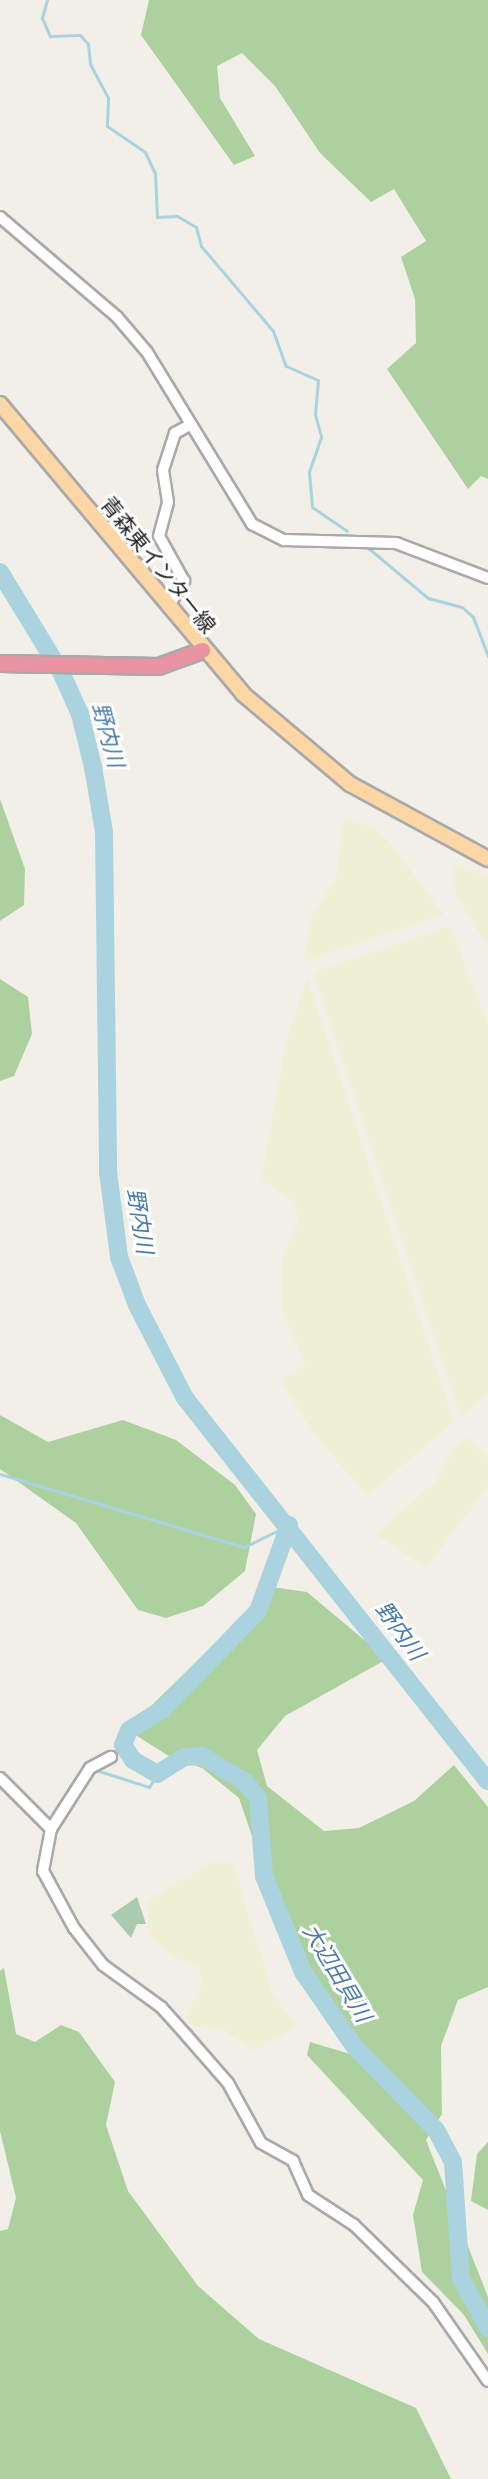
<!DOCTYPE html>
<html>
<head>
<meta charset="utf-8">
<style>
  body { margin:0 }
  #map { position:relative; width:488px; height:2479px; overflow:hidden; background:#f2efe9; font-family:Arial,"Noto Sans JP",sans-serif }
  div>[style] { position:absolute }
  .farmland>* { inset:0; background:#eef0d5 }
  .forest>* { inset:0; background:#add19e }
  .cemetery>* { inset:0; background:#aacbaf }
  .stream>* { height:3px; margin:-1.5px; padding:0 1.5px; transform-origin:1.5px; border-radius:1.5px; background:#aad3df }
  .river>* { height:18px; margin:-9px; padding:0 9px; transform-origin:9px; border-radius:9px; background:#aad3df }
  .roads { filter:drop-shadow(2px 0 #a9a9a9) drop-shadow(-2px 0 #a9a9a9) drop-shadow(0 2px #a9a9a9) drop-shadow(0 -2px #a9a9a9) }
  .minor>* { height:10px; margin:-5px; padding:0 5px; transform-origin:5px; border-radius:5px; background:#fff }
  .major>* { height:14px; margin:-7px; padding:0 7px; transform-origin:7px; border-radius:7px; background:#fcd6a4 }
  .highway>* { height:15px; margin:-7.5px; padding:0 7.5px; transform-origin:7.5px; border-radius:7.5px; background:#e892a2 }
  span { translate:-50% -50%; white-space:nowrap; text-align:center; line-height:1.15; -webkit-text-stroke:6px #fff; paint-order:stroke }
  .street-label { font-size:21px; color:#222 }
  .water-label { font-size:22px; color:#4a7aab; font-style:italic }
</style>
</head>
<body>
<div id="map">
  <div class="farmland">
    <i style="clip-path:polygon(344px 817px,375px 828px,389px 841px,444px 915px,304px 962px,311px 917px,336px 878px)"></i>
    <i style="clip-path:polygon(455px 863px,488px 877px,488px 948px,455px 893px)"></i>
    <i style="clip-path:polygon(450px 925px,488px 1024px,488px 1394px,461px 1417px,313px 972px)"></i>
    <i style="clip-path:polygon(307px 976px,454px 1422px,367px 1496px,314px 1434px,280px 1380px,306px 1365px,282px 1311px,281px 1261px,299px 1218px,292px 1202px,261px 1179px,286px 1043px)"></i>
    <i style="clip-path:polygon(468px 1437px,488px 1458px,488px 1487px,426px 1568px,375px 1534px,437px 1480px,453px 1447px)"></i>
    <i style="clip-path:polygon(212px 1862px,233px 1863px,273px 1995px,298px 2026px,255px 2051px,224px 2031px,194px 2026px,186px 2018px,202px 1983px,198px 1967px,174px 1958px,149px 1935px,147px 1900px)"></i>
  </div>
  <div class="forest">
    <i style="clip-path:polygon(149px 0,488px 0,488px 479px,481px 476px,468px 489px,387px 369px,416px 343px,415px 299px,401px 257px,426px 241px,394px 189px,371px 202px,320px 153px,275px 86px,242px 53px,217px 66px,220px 98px,255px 156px,234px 165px,141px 35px)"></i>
    <i style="clip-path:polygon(0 799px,25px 869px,24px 905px,0 921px)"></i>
    <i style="clip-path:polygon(0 979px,28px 997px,32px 1034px,14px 1076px,0 1081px)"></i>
    <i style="clip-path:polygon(0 1415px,48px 1442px,123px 1420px,176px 1440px,235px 1485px,256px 1514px,245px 1571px,203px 1606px,166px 1618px,138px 1610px,76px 1523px,0 1469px)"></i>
    <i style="clip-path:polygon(272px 1587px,307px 1592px,387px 1659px,285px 1716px,257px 1750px,267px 1786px,324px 1831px,359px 1828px,414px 1801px,454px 1765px,488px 1807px,488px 1987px,458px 2000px,441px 2046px,442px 2114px,426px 2140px,488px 2297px,488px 2354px,464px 2315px,422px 2272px,413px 2215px,423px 2180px,307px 2055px,310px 2042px,380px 2063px,339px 2021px,291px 1950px,239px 1798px,202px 1768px,167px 1755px,134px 1734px,141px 1716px)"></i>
    <i style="clip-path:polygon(4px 1968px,16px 2034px,35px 2042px,61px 2025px,79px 2032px,115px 2082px,106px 2125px,128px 2191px,198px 2286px,259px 2339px,416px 2408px,451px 2479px,0 2479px,0 2231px,8px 2229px,16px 2198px,0 2131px,0 1971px)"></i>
    <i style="clip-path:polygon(488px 2142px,488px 2210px,471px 2201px,477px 2154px)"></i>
  </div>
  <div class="cemetery">
    <i style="clip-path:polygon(137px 1897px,146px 1924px,137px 1924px,131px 1938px,111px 1915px)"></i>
  </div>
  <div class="stream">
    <i style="left:47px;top:0;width:19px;rotate:106deg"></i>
    <i style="left:42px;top:18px;width:20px;rotate:66deg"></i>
    <i style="left:50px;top:36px;width:30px;rotate:-2deg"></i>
    <i style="left:80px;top:35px;width:12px;rotate:48deg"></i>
    <i style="left:88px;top:44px;width:20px;rotate:84deg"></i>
    <i style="left:90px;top:64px;width:38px;rotate:62deg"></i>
    <i style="left:108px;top:98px;width:28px;rotate:92deg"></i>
    <i style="left:107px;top:126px;width:46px;rotate:34.4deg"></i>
    <i style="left:145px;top:152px;width:23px;rotate:65deg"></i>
    <i style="left:155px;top:173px;width:44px;rotate:87.4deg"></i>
    <i style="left:157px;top:217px;width:20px;rotate:-3deg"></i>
    <i style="left:177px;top:216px;width:22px;rotate:30deg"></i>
    <i style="left:196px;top:227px;width:20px;rotate:75deg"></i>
    <i style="left:201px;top:246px;width:111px;rotate:49.7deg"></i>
    <i style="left:273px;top:331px;width:37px;rotate:70deg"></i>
    <i style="left:286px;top:366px;width:35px;rotate:24deg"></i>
    <i style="left:318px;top:380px;width:34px;rotate:95deg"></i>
    <i style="left:315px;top:414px;width:24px;rotate:75deg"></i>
    <i style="left:321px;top:437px;width:37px;rotate:109deg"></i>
    <i style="left:309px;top:472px;width:35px;rotate:85deg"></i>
    <i style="left:312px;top:507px;width:42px;rotate:34.4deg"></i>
    <i style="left:367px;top:547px;width:80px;rotate:39.9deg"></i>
    <i style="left:428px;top:598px;width:35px;rotate:15deg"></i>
    <i style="left:462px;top:607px;width:15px;rotate:42deg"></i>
    <i style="left:473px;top:617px;width:42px;rotate:69deg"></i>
    <i style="left:0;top:1474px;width:255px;rotate:16.7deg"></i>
    <i style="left:244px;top:1547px;width:50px;rotate:-26.1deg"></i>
    <i style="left:96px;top:1770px;width:56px;rotate:17.8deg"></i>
    <i style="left:149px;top:1787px;width:15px;rotate:-58deg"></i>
  </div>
  <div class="river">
    <i style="left:0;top:572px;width:117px;rotate:58.6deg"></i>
    <i style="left:61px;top:672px;width:46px;rotate:65.7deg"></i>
    <i style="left:80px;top:714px;width:55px;rotate:76.2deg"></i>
    <i style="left:93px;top:767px;width:66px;rotate:80.4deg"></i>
    <i style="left:104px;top:832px;width:340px;rotate:89.3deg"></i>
    <i style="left:108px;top:1172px;width:86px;rotate:82.6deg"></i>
    <i style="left:119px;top:1257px;width:51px;rotate:69.4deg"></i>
    <i style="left:137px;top:1305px;width:105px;rotate:62.7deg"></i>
    <i style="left:185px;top:1398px;width:488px;rotate:51.7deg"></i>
    <i style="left:289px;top:1525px;width:91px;rotate:109.8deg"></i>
    <i style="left:258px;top:1611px;width:136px;rotate:134.1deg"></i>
    <i style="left:163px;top:1709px;width:40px;rotate:148deg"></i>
    <i style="left:129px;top:1730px;width:16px;rotate:112deg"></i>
    <i style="left:123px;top:1745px;width:18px;rotate:56deg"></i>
    <i style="left:133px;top:1760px;width:28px;rotate:30deg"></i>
    <i style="left:157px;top:1774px;width:32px;rotate:-32deg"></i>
    <i style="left:184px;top:1757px;width:18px;rotate:-3deg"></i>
    <i style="left:202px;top:1756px;width:50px;rotate:31.2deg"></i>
    <i style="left:245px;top:1782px;width:21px;rotate:51deg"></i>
    <i style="left:258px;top:1798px;width:78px;rotate:85.6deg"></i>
    <i style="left:264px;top:1876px;width:104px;rotate:67.9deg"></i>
    <i style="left:303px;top:1972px;width:90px;rotate:55.4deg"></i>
    <i style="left:354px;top:2046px;width:117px;rotate:45.7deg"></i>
    <i style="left:436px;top:2130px;width:36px;rotate:62deg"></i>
    <i style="left:453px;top:2162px;width:116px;rotate:86.1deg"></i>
    <i style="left:461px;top:2278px;width:57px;rotate:61.6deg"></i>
  </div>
  <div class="roads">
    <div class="minor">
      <i style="left:0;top:217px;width:154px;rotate:40.5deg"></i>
      <i style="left:117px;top:317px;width:46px;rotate:49.4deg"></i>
      <i style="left:147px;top:352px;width:202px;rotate:58.6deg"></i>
      <i style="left:252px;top:524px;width:36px;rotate:27deg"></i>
      <i style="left:284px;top:540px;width:112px;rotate:1.5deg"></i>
      <i style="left:396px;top:543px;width:98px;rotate:20.8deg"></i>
      <i style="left:168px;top:607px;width:31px;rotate:-58deg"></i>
      <i style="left:184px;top:581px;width:51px;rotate:-119.1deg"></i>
      <i style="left:159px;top:536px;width:35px;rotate:-75deg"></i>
      <i style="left:168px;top:502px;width:32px;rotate:-99deg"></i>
      <i style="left:163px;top:470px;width:39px;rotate:-72deg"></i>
      <i style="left:175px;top:433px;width:15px;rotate:-28deg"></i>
      <i style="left:0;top:1778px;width:72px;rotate:45deg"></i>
      <i style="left:51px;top:1829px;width:43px;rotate:100.8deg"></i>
      <i style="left:43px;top:1871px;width:65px;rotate:61.5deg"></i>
      <i style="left:74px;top:1928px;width:47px;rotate:51.9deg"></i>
      <i style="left:103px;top:1965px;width:72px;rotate:35.9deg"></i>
      <i style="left:161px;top:2007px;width:39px;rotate:48deg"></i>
      <i style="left:187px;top:2036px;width:62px;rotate:48.9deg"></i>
      <i style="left:228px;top:2083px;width:68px;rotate:61.2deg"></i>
      <i style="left:261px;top:2143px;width:37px;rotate:29deg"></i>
      <i style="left:293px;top:2161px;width:37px;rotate:66deg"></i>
      <i style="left:308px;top:2195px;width:55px;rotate:33.1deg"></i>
      <i style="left:354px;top:2225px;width:110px;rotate:44.3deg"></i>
      <i style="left:433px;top:2302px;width:96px;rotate:55.2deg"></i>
      <i style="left:51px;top:1829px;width:72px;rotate:-57.4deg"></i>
      <i style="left:90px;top:1768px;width:24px;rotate:-28deg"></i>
    </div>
    <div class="major">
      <i style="left:0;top:404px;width:378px;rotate:50deg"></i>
      <i style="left:243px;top:694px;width:140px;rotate:40.1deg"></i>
      <i style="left:350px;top:784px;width:157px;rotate:28.5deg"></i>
    </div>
    <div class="highway">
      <i style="left:0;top:663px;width:158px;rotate:1.1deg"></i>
      <i style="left:158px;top:666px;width:47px;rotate:-20deg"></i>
    </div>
  </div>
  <div class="street-label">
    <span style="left:158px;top:565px;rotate:51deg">青森東インター線</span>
  </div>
  <div class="water-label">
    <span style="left:108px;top:735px;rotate:75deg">野内川</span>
    <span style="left:140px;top:1221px;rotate:81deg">野内川</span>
    <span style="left:400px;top:1631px;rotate:54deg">野内川</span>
    <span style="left:337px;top:1973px;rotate:59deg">大辺田貝川</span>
  </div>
</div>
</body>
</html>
